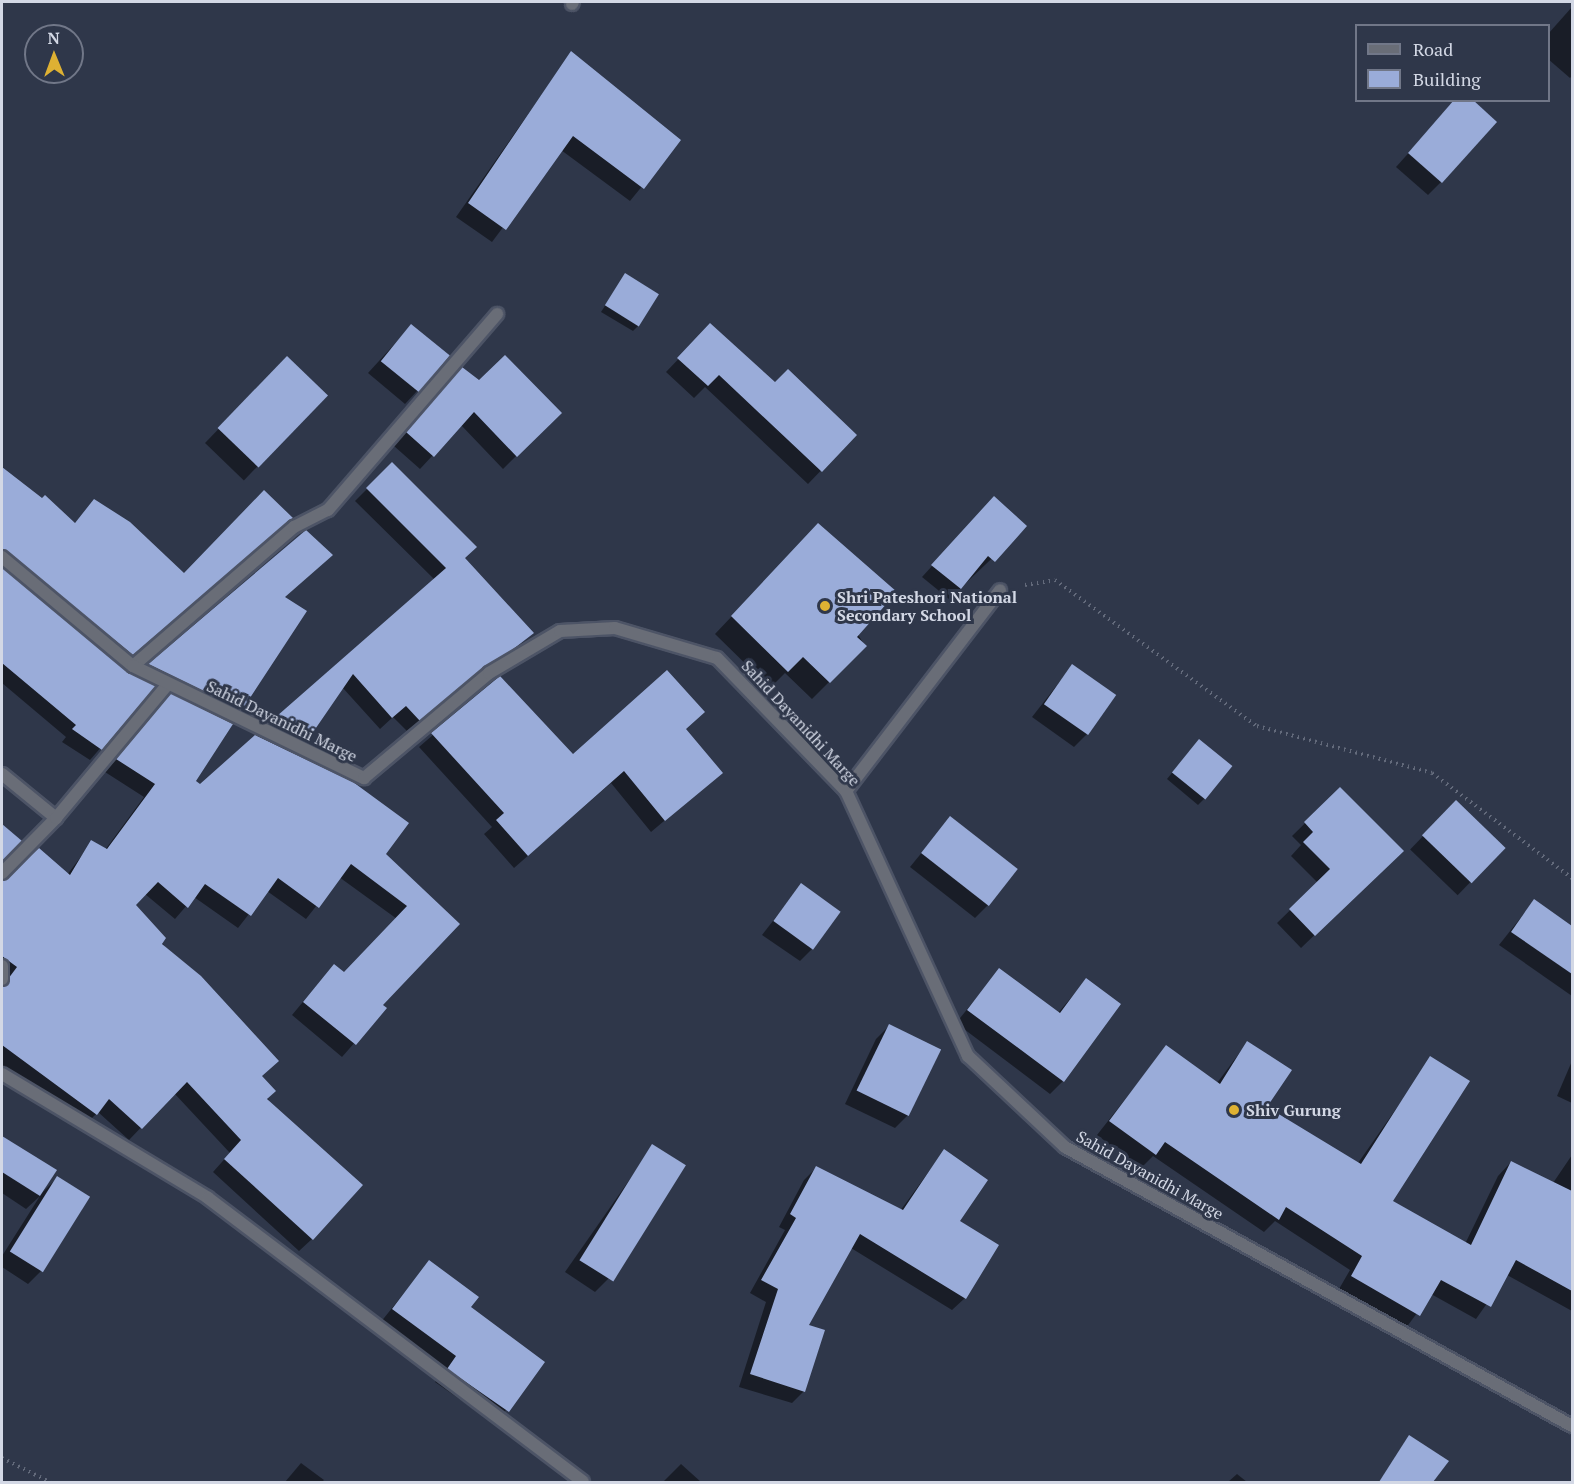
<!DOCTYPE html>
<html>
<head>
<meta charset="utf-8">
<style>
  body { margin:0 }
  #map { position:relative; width:1574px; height:1484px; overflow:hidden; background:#2f374a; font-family:"PT Serif",serif }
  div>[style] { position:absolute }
  .shadow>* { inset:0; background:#0007; transform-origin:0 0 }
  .building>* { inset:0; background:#9aacd9; transform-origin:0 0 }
  .path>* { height:4px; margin-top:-2px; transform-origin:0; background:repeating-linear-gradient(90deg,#636a7b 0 1.5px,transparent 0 6px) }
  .roads { filter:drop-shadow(2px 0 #4d5466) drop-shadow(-2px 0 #4d5466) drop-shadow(0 2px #4d5466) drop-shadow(0 -2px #4d5466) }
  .minor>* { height:12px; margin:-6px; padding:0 6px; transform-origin:6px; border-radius:6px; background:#696d77 }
  .tertiary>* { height:12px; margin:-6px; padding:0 6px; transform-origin:6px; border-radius:6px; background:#696d77 }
  .dots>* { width:16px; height:16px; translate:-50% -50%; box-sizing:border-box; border:3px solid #2f374a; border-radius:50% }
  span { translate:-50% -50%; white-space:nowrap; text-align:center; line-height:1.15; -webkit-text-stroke:6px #2f374a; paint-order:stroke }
  .poi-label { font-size:16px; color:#d3d8e5; font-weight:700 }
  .left { translate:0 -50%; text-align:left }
  .street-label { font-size:16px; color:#d3d8e5 }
  .frame { position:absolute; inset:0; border:3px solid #d3d8e5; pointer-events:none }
  .legend { position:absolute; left:1355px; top:24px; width:195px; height:78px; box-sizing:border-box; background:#2f374a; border:2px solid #717788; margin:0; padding:8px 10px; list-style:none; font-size:18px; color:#d3d8e5 }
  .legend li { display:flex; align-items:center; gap:12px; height:30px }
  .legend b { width:30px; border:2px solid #717788 }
  .north { position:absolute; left:24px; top:24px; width:60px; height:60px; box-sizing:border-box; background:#2f374a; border:2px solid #717788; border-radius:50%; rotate:359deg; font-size:16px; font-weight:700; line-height:24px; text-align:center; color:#d3d8e5 }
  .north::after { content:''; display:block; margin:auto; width:21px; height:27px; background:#deb133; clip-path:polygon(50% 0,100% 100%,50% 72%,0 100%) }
</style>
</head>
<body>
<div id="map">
  <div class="shadow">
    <i style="clip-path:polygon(1572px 7px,1572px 76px,1570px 78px,1548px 59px,1548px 34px)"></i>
    <i style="clip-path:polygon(571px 53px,679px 141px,630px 201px,561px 150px,492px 242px,456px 217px)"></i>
    <i style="clip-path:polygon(1450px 107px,1441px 182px,1428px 195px,1396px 167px)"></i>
    <i style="clip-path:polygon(625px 275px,639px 325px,633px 331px,601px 312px)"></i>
    <i style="clip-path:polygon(711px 325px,775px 384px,855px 435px,808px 484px,705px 387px,694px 398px,666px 372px)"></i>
    <i style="clip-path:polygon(411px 326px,418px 390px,405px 404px,368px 373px)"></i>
    <i style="left:287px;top:358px;width:54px;height:118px;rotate:44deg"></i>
    <i style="clip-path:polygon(450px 382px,479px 382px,560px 413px,503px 469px,461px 425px,420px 469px,394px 446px)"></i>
    <i style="clip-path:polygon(392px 464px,463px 558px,532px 632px,407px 731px,393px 717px,380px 729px,342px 687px,292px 754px,384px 854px,458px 924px,380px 1005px,385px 1008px,342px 1057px,292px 1015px,322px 979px,343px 974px,397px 919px,339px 877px,306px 919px,267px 891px,238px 928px,194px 897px,175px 919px,145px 894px,134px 905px,261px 1076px,312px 1239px,299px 1251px,213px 1172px,230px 1153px,174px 1093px,129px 1140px,98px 1112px,84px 1126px,2px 1065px,2px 986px,6px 980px,2px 977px,2px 919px,13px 905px,2px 887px,39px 850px,67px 875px,92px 842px,105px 850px,144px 797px,105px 772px,172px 695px,154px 686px,90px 760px,62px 742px,66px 737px,2px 683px,2px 472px,74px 524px,95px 501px,184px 575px,291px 518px,119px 667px,136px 678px,306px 532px,241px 709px,194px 782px,200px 786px,435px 580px,355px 501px)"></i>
    <i style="clip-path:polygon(984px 509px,1025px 527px,949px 599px,922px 577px)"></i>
    <i style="clip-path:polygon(802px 542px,865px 646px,812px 699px,785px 673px,770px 688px,715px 634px)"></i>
    <i style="clip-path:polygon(1072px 666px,1087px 734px,1074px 747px,1032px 717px)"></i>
    <i style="clip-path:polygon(499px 678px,573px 756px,685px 730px,721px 773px,651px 832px,611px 783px,514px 868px,484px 834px,492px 827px,419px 747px)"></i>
    <i style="clip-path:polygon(1193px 747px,1204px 799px,1198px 805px,1167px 779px)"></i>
    <i style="clip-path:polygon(1340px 789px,1402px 851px,1301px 948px,1277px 923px,1318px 883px,1291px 856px,1301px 845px,1292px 836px)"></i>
    <i style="left:1456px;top:802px;width:66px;height:66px;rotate:44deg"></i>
    <i style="clip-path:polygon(950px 818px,988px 905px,975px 918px,910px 867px)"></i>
    <i style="clip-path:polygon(801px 885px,813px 948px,800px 961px,762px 935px)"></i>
    <i style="clip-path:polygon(1534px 901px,1572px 928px,1572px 996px,1499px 945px)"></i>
    <i style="clip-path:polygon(999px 970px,1058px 1013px,1086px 980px,1063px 1081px,1050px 1094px,956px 1023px)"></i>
    <i style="clip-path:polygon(889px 1026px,908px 1115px,895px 1128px,845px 1104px,876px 1039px)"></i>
    <i style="clip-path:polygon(1247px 1043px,1265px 1108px,1358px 1163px,1424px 1069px,1391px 1202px,1465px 1244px,1498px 1176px,1511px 1162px,1553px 1183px,1572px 1155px,1572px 1311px,1507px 1275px,1476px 1319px,1431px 1294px,1406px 1328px,1339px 1289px,1350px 1270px,1275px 1221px,1264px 1232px,1153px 1156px,1141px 1168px,1097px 1135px,1166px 1047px,1217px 1083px)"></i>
    <i style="clip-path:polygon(1572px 1061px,1572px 1103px,1557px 1096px)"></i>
    <i style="clip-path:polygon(2px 1138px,55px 1171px,43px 1192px,57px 1178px,41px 1271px,28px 1284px,2px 1267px,2px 1256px,40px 1196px,26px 1209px,2px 1193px)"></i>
    <i style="clip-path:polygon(653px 1146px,608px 1279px,595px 1292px,565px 1272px)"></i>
    <i style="clip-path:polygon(944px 1151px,965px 1298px,952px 1310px,851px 1248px,807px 1326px,804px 1391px,792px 1403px,739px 1387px,766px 1302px,750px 1293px,785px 1230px,779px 1227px,804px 1180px,816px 1168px,900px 1211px)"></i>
    <i style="clip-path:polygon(429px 1262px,469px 1308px,543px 1362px,495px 1424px,435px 1382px,444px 1370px,380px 1323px)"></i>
    <i style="clip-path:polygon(301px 1463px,324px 1480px,322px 1482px,285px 1482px)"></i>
    <i style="clip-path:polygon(681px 1464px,701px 1482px,663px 1482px)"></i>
    <i style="clip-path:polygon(1237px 1474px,1247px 1482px,1228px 1482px)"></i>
  </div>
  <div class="building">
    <i style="clip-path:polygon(571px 51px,681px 140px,644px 189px,573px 136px,506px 230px,468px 203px)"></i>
    <i style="clip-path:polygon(1454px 100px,1473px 100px,1497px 122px,1442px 183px,1408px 153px)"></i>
    <i style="left:625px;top:273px;width:40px;height:38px;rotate:32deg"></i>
    <i style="clip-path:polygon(710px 323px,775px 382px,788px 369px,857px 435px,822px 472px,719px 375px,708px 386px,677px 358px)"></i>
    <i style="left:411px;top:324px;width:50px;height:48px;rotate:39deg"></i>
    <i style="clip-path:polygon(505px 355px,562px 413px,517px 457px,474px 412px,434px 457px,406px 432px,462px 367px,479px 380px)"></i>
    <i style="left:287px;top:356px;width:57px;height:100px;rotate:44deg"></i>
    <i style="clip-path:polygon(392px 462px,477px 547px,465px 558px,534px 633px,420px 721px,406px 706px,392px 718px,353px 674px,307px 741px,269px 723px,446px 568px,366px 488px)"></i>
    <i style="clip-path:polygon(2px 467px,42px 498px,45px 495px,75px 523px,94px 499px,130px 522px,184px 573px,264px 490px,293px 518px,133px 655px,2px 549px)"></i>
    <i style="clip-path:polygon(994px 496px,1027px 526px,995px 562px,988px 556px,961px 589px,931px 565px)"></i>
    <i style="clip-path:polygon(818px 523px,897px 592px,857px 637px,867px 646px,830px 683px,803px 657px,788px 672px,731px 616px)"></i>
    <i style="clip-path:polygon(306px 530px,333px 555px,285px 597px,307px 611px,242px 710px,148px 664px)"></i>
    <i style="clip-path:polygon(2px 567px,128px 672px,156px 686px,102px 750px,72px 729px,76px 725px,2px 663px)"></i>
    <i style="left:1072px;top:664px;width:54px;height:49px;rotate:35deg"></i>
    <i style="clip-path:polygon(667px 670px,705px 712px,686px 729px,723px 773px,665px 821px,624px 771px,528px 856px,496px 820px,504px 813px,431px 733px,500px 676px,573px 754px)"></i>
    <i style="clip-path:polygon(171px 693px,233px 724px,196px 781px,200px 784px,255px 735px,353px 782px,409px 823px,386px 854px,460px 924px,383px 1005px,387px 1008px,356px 1045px,303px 1002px,334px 964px,344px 972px,407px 906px,351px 864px,319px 908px,278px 878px,251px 916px,205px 884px,188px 908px,158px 882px,136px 905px,166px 938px,162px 944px,201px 976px,279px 1061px,262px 1076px,276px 1091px,267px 1099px,363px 1185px,313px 1240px,224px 1159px,241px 1140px,187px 1082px,142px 1129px,109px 1099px,97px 1115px,2px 1045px,2px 987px,17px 967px,2px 956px,2px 881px,39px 848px,70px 875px,91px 840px,107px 849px,155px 784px,116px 759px)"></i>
    <i style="left:1199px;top:739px;width:43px;height:43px;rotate:39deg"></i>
    <i style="clip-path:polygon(1340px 787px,1404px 851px,1315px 936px,1289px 909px,1330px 869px,1303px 842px,1313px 832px,1304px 822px)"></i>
    <i style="left:1456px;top:800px;width:69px;height:49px;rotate:44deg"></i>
    <i style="left:950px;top:816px;width:86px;height:47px;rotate:38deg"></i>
    <i style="clip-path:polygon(2px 824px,22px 841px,2px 862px)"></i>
    <i style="left:801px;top:883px;width:49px;height:47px;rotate:36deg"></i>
    <i style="clip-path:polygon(1534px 899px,1572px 926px,1572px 974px,1511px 932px)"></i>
    <i style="clip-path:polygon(999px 968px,1060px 1013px,1086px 978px,1121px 1004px,1064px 1082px,967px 1010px)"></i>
    <i style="left:889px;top:1024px;width:58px;height:74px;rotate:26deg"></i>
    <i style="clip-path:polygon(1247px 1041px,1292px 1070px,1267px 1107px,1361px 1164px,1430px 1056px,1470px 1081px,1393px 1201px,1471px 1245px,1511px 1161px,1572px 1191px,1572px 1291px,1516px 1260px,1491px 1307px,1441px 1280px,1420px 1316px,1351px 1276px,1362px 1256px,1286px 1207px,1279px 1220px,1165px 1142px,1156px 1155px,1109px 1121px,1166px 1045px,1220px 1084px)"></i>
    <i style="clip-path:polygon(2px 1136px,57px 1170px,40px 1196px,2px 1172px)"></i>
    <i style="left:652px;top:1144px;width:40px;height:137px;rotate:32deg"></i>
    <i style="clip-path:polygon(944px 1149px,988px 1180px,960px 1221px,999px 1245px,966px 1299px,860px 1234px,809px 1325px,825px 1330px,805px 1392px,750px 1374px,778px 1289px,761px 1280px,796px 1218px,790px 1214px,816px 1166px,903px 1210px)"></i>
    <i style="left:57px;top:1176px;width:39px;height:89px;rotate:32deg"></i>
    <i style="clip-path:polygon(429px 1260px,479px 1297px,471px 1307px,545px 1362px,509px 1412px,447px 1369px,456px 1356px,392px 1309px)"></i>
    <i style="clip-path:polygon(1409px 1435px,1449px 1461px,1433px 1482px,1379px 1482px)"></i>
  </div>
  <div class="path">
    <i style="left:1025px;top:585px;width:30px;rotate:-9deg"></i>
    <i style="left:1055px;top:580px;width:249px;rotate:35.9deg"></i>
    <i style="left:1257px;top:726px;width:181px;rotate:15deg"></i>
    <i style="left:1432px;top:773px;width:175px;rotate:36.9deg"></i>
    <i style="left:2px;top:1458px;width:54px;rotate:26.6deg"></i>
  </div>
  <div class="roads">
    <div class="minor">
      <i style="left:572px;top:4px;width:2px;rotate:-63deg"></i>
      <i style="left:133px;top:666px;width:213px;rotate:-40.8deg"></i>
      <i style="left:294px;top:527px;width:38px;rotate:-27deg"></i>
      <i style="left:328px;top:510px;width:259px;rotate:-49.2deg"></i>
      <i style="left:2px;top:774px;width:70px;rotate:39.2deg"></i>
      <i style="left:56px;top:818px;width:77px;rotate:134.5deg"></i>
      <i style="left:846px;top:791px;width:253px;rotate:-52.5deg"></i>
      <i style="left:56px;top:818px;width:175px;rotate:-50.1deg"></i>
      <i style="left:2px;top:966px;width:13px;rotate:90deg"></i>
      <i style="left:2px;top:1074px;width:240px;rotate:31deg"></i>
      <i style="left:208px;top:1198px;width:470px;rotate:37.1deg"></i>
    </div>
    <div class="tertiary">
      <i style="left:2px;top:557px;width:170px;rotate:39.8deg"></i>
      <i style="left:133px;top:666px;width:257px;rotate:25.9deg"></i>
      <i style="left:364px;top:778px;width:163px;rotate:-40deg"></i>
      <i style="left:489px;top:673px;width:82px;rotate:-30.6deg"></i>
      <i style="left:560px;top:631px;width:55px;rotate:-3.1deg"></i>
      <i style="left:615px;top:628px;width:106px;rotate:16.4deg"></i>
      <i style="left:717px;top:658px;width:185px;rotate:45.9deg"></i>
      <i style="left:846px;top:791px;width:292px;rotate:65.3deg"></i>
      <i style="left:968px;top:1056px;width:133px;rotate:43.2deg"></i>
      <i style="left:1065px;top:1147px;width:579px;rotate:28.82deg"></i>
    </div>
  </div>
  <div class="dots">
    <i style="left:825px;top:606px;background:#deb133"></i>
    <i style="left:1234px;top:1110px;background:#deb133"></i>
  </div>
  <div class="poi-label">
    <span class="left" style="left:837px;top:606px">Shri Pateshori National<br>Secondary School</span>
    <span class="left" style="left:1246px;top:1110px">Shiv Gurung</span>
  </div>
  <div class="street-label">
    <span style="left:282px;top:721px;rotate:26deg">Sahid Dayanidhi Marge</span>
    <span style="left:801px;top:723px;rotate:47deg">Sahid Dayanidhi Marge</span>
    <span style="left:1150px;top:1175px;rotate:29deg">Sahid Dayanidhi Marge</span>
  </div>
  <div class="frame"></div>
  <ul class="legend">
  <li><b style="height:8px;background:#696d77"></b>Road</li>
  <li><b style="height:16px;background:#9aacd9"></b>Building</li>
  </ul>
  <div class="north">N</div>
</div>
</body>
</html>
